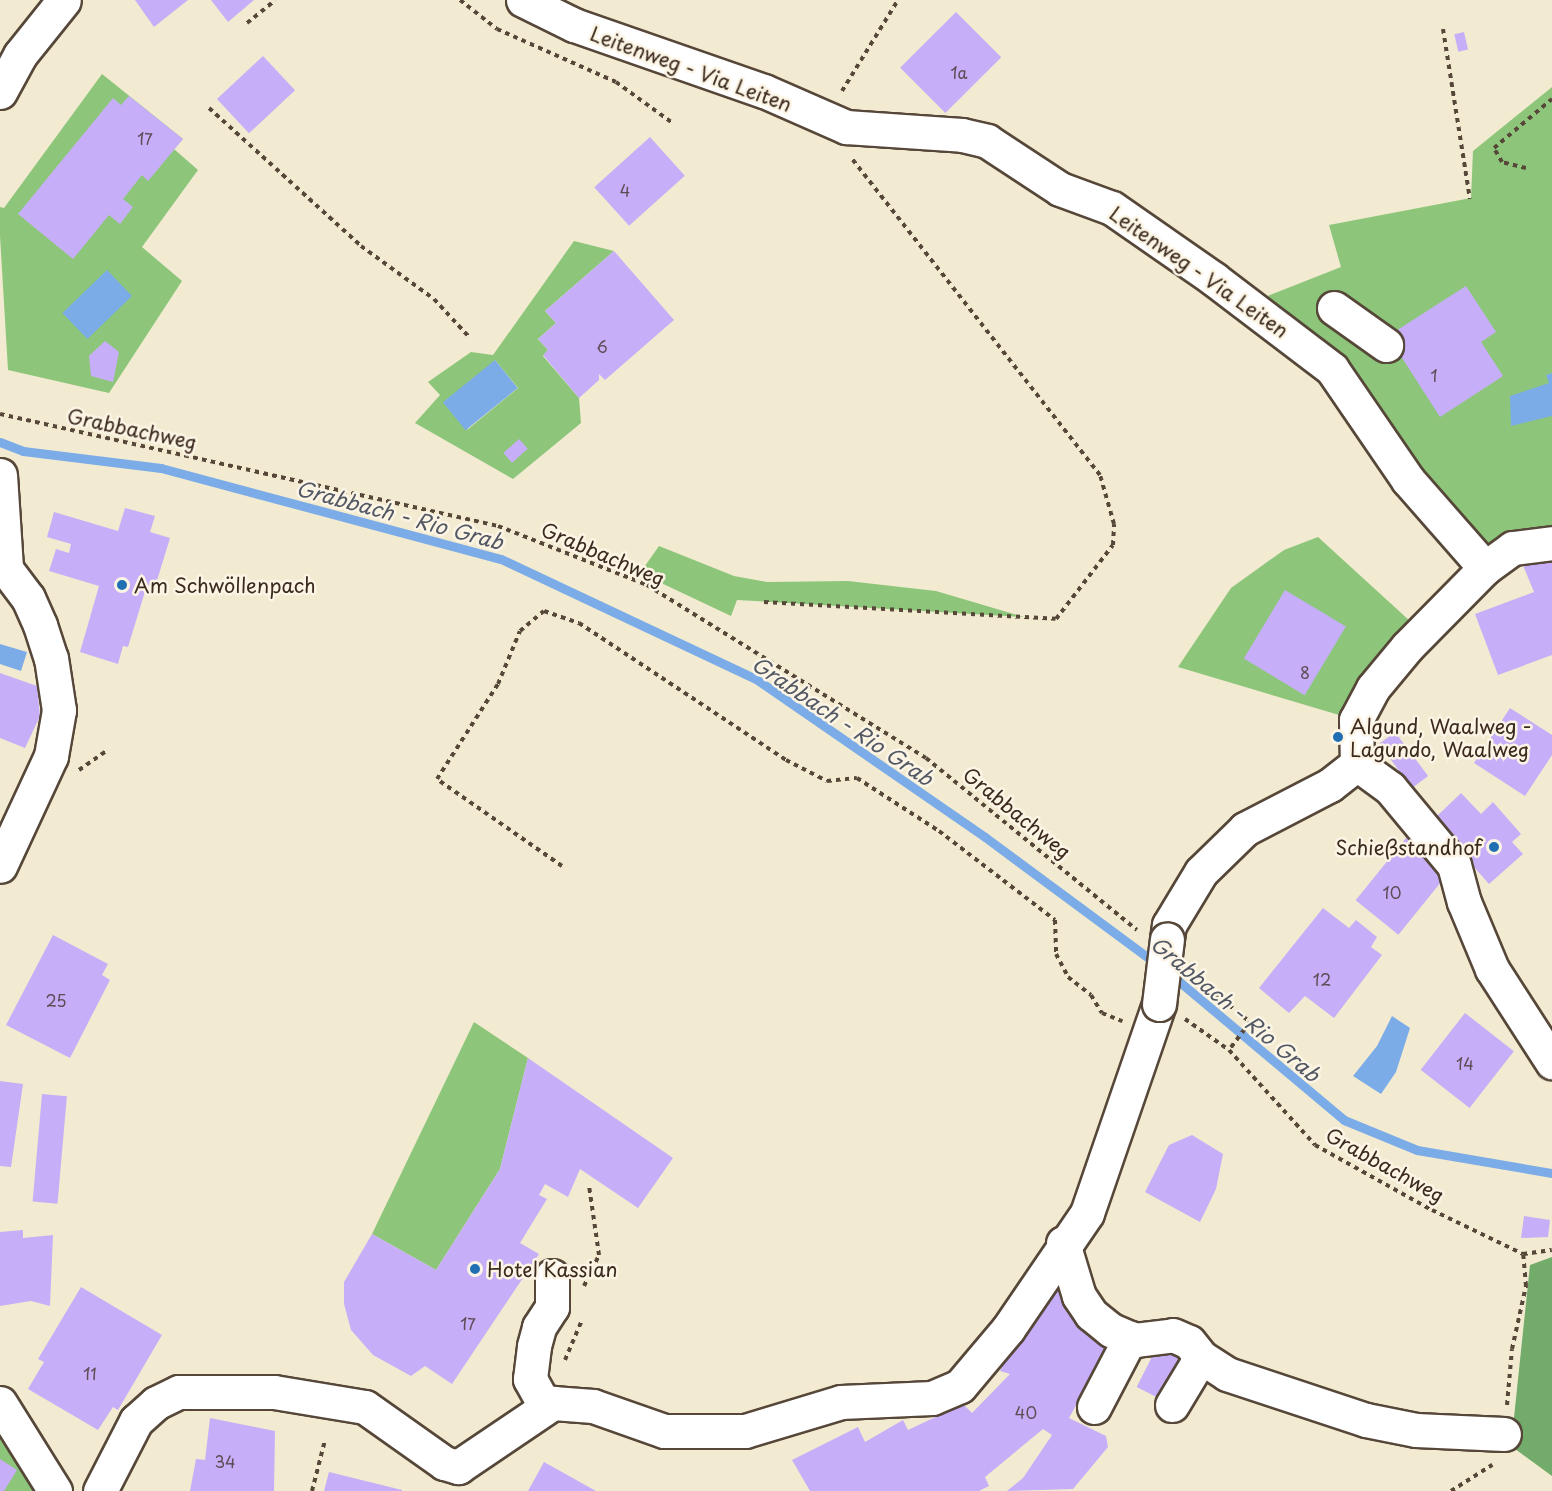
<!DOCTYPE html>
<html>
<head>
<meta charset="utf-8">
<style>
  body { margin:0 }
  #map { position:relative; width:1552px; height:1491px; overflow:hidden; background:#f2ebd1; font-family:"Playpen Sans",sans-serif }
  div>[style] { position:absolute }
  .green>* { inset:0; background:#8dc67a }
  .forest>* { inset:0; background:#72ab6a }
  .water>* { inset:0; background:#7cace7; transform-origin:0 0 }
  .stream>* { height:9px; margin:-4.5px; padding:0 4.5px; transform-origin:4.5px; border-radius:4.5px; background:#7cace7 }
  .building>* { inset:0; background:#c6aff8; transform-origin:0 0 }
  .path>* { height:4px; margin-top:-2px; transform-origin:0; background:repeating-linear-gradient(90deg,#564739 0 4.5px,transparent 0 9px) }
  .roads { filter:drop-shadow(2px 0 #564739) drop-shadow(-2px 0 #564739) drop-shadow(0 2px #564739) drop-shadow(0 -2px #564739) }
  .minor>* { height:33px; margin:-16.5px; padding:0 16.5px; transform-origin:16.5px; border-radius:16.5px; background:#fff }
  .bridges { filter:drop-shadow(2px 0 #564739) drop-shadow(-2px 0 #564739) drop-shadow(0 2px #564739) drop-shadow(0 -2px #564739) }
  .minor-bridge>* { height:33px; margin:-16.5px; padding:0 16.5px; transform-origin:16.5px; border-radius:16.5px; background:#fff }
  .dots>* { width:16px; height:16px; translate:-50% -50%; box-sizing:border-box; border:3px solid #fcf5e5; border-radius:50% }
  span { translate:-50% -50%; white-space:nowrap; text-align:center; line-height:1.15; -webkit-text-stroke:5px #fcf5e5; paint-order:stroke }
  .number-label { font-size:16px; color:#5e4b54 }
  .number-label span { -webkit-text-stroke-width:0 }
  .street-label { font-size:20px; color:#3b2a1e }
  .poi-label { font-size:20px; color:#3b2a1e }
  .left { translate:0 -50%; text-align:left }
  .right { translate:-100% -50%; text-align:right }
  .water-label { font-size:21px; color:#525864; font-style:italic }
</style>
</head>
<body>
<div id="map">
  <div class="green">
    <i style="clip-path:polygon(102px 74px,183px 139px,174px 149px,198px 170px,142px 247px,182px 281px,109px 393px,8px 370px,0 236px,0 207px,4px 208px)"></i>
    <i style="clip-path:polygon(1552px 87px,1552px 543px,1485px 568px,1332px 369px,1247px 304px,1341px 267px,1329px 225px,1471px 198px,1473px 151px)"></i>
    <i style="clip-path:polygon(evenodd,574px 241px,614px 251px,545px 311px,556px 323px,538px 339px,548px 350px,543px 356px,579px 398px,581px 423px,513px 479px,415px 423px,440px 395px,428px 382px,471px 352px,493px 355px,574px 241px,495px 360px,518px 388px,467px 430px,495px 360px)"></i>
    <i style="clip-path:polygon(1318px 537px,1422px 632px,1356px 720px,1178px 667px,1231px 588px,1284px 550px)"></i>
    <i style="clip-path:polygon(659px 546px,734px 576px,767px 582px,848px 581px,936px 591px,1024px 617px,737px 600px,731px 616px,640px 573px)"></i>
    <i style="clip-path:polygon(474px 1022px,528px 1058px,500px 1169px,436px 1270px,372px 1234px)"></i>
    <i style="clip-path:polygon(0 1437px,36px 1488px,34px 1491px,0 1491px)"></i>
  </div>
  <div class="forest">
    <i style="clip-path:polygon(1552px 1257px,1552px 1476px,1511px 1446px,1530px 1265px)"></i>
  </div>
  <div class="water">
    <i style="left:107px;top:270px;width:36px;height:62px;rotate:46deg"></i>
    <i style="left:495px;top:360px;width:36px;height:67px;rotate:51deg"></i>
    <i style="clip-path:polygon(1552px 373px,1552px 416px,1511px 426px,1510px 396px,1549px 383px,1546px 375px)"></i>
    <i style="clip-path:polygon(0 644px,27px 652px,21px 671px,0 664px)"></i>
    <i style="clip-path:polygon(1392px 1016px,1410px 1028px,1396px 1072px,1381px 1094px,1353px 1076px,1377px 1046px)"></i>
  </div>
  <div class="stream">
    <i style="left:0;top:442px;width:25px;rotate:21deg"></i>
    <i style="left:23px;top:451px;width:139px;rotate:7deg"></i>
    <i style="left:161px;top:468px;width:352px;rotate:15deg"></i>
    <i style="left:501px;top:559px;width:282px;rotate:25.2deg"></i>
    <i style="left:756px;top:679px;width:278px;rotate:34.6deg"></i>
    <i style="left:985px;top:837px;width:215px;rotate:36.5deg"></i>
    <i style="left:1169px;top:973px;width:229px;rotate:40deg"></i>
    <i style="left:1344px;top:1120px;width:79px;rotate:22.3deg"></i>
    <i style="left:1417px;top:1150px;width:137px;rotate:9.7deg"></i>
  </div>
  <div class="building">
    <i style="clip-path:polygon(135px 0,188px 0,154px 27px)"></i>
    <i style="clip-path:polygon(211px 0,254px 0,228px 22px)"></i>
    <i style="left:956px;top:12px;width:64px;height:79px;rotate:45deg"></i>
    <i style="left:1464px;top:32px;width:18px;height:10px;rotate:77deg"></i>
    <i style="left:263px;top:56px;width:47px;height:63px;rotate:47deg"></i>
    <i style="clip-path:polygon(129px 96px,183px 139px,148px 181px,142px 175px,123px 199px,133px 207px,120px 224px,109px 215px,73px 259px,18px 214px,113px 98px,121px 105px)"></i>
    <i style="left:650px;top:137px;width:52px;height:75px;rotate:48deg"></i>
    <i style="clip-path:polygon(614px 251px,674px 320px,605px 380px,599px 374px,599px 380px,579px 398px,543px 355px,548px 350px,538px 339px,556px 323px,545px 311px)"></i>
    <i style="clip-path:polygon(1466px 286px,1496px 332px,1481px 342px,1503px 376px,1440px 417px,1388px 336px)"></i>
    <i style="clip-path:polygon(105px 341px,119px 352px,113px 382px,91px 376px,89px 356px)"></i>
    <i style="left:519px;top:439px;width:13px;height:21px;rotate:48deg"></i>
    <i style="clip-path:polygon(125px 508px,155px 516px,150px 532px,170px 538px,155px 587px,147px 585px,128px 647px,123px 646px,118px 664px,80px 652px,99px 586px,49px 571px,56px 549px,69px 553px,71px 544px,47px 537px,54px 512px,118px 531px)"></i>
    <i style="clip-path:polygon(1552px 552px,1552px 655px,1498px 675px,1475px 614px,1534px 592px,1522px 563px)"></i>
    <i style="left:1285px;top:590px;width:71px;height:80px;rotate:31deg"></i>
    <i style="clip-path:polygon(0 673px,37px 686px,40px 716px,25px 748px,0 738px)"></i>
    <i style="clip-path:polygon(1510px 708px,1552px 735px,1552px 755px,1525px 796px,1474px 763px)"></i>
    <i style="left:1395px;top:732px;width:55px;height:20px;rotate:53deg"></i>
    <i style="clip-path:polygon(1461px 793px,1481px 814px,1493px 802px,1521px 834px,1512px 842px,1523px 854px,1489px 884px,1450px 840px,1454px 837px,1435px 818px)"></i>
    <i style="left:1406px;top:838px;width:55px;height:80px;rotate:39deg"></i>
    <i style="clip-path:polygon(1323px 908px,1349px 928px,1356px 920px,1377px 937px,1371px 947px,1382px 955px,1334px 1018px,1305px 996px,1289px 1013px,1259px 988px)"></i>
    <i style="clip-path:polygon(53px 935px,108px 964px,102px 975px,110px 980px,70px 1058px,6px 1025px)"></i>
    <i style="left:1465px;top:1013px;width:62px;height:72px;rotate:38deg"></i>
    <i style="clip-path:polygon(528px 1058px,673px 1158px,638px 1208px,580px 1169px,568px 1197px,545px 1184px,539px 1195px,547px 1199px,520px 1243px,539px 1254px,452px 1384px,425px 1366px,411px 1376px,373px 1355px,351px 1330px,344px 1304px,344px 1282px,372px 1234px,436px 1270px,500px 1169px)"></i>
    <i style="clip-path:polygon(0 1081px,23px 1084px,11px 1167px,0 1166px)"></i>
    <i style="left:42px;top:1094px;width:25px;height:108px;rotate:5deg"></i>
    <i style="clip-path:polygon(1192px 1135px,1223px 1154px,1216px 1189px,1200px 1222px,1145px 1192px,1169px 1145px)"></i>
    <i style="clip-path:polygon(1524px 1216px,1550px 1220px,1548px 1237px,1521px 1238px)"></i>
    <i style="clip-path:polygon(23px 1230px,23px 1238px,53px 1235px,50px 1306px,31px 1301px,0 1306px,0 1232px)"></i>
    <i style="clip-path:polygon(1063px 1277px,1113px 1339px,1069px 1418px,1106px 1436px,1108px 1447px,1073px 1489px,1007px 1491px,1023px 1478px,1052px 1435px,1043px 1429px,985px 1477px,989px 1486px,979px 1491px,810px 1491px,792px 1460px,858px 1427px,865px 1442px,903px 1420px,908px 1430px,963px 1404px,972px 1413px,1010px 1374px,1000px 1371px,1048px 1280px)"></i>
    <i style="clip-path:polygon(81px 1287px,162px 1335px,118px 1410px,113px 1407px,98px 1430px,28px 1389px,44px 1362px,38px 1359px)"></i>
    <i style="left:1158px;top:1345px;width:31px;height:47px;rotate:27deg"></i>
    <i style="clip-path:polygon(210px 1418px,275px 1431px,274px 1491px,190px 1491px,196px 1459px,205px 1460px)"></i>
    <i style="clip-path:polygon(0 1459px,17px 1470px,4px 1491px,0 1491px)"></i>
    <i style="clip-path:polygon(544px 1462px,596px 1491px,528px 1491px)"></i>
    <i style="clip-path:polygon(329px 1472px,402px 1490px,402px 1491px,324px 1491px)"></i>
  </div>
  <div class="path">
    <i style="left:460px;top:0;width:47px;rotate:38.1deg"></i>
    <i style="left:497px;top:29px;width:130px;rotate:24deg"></i>
    <i style="left:616px;top:82px;width:68px;rotate:36deg"></i>
    <i style="left:247px;top:23px;width:36px;rotate:-39deg"></i>
    <i style="left:1443px;top:29px;width:172px;rotate:81deg"></i>
    <i style="left:842px;top:91px;width:107px;rotate:-58.4deg"></i>
    <i style="left:209px;top:108px;width:205px;rotate:42.2deg"></i>
    <i style="left:361px;top:246px;width:90px;rotate:36deg"></i>
    <i style="left:434px;top:299px;width:53px;rotate:47.3deg"></i>
    <i style="left:1526px;top:168px;width:25px;rotate:-166deg"></i>
    <i style="left:1502px;top:162px;width:16px;rotate:-120deg"></i>
    <i style="left:1494px;top:148px;width:76px;rotate:-40.2deg"></i>
    <i style="left:0;top:414px;width:510px;rotate:12.67deg"></i>
    <i style="left:498px;top:526px;width:160px;rotate:21.6deg"></i>
    <i style="left:647px;top:585px;width:328px;rotate:31.8deg"></i>
    <i style="left:926px;top:758px;width:272px;rotate:39.2deg"></i>
    <i style="left:764px;top:602px;width:292px;rotate:3.3deg"></i>
    <i style="left:1056px;top:619px;width:93px;rotate:-52.4deg"></i>
    <i style="left:1113px;top:545px;width:21px;rotate:-87deg"></i>
    <i style="left:1114px;top:524px;width:51px;rotate:-105.9deg"></i>
    <i style="left:1100px;top:475px;width:402px;rotate:-128.1deg"></i>
    <i style="left:79px;top:770px;width:33px;rotate:-35deg"></i>
    <i style="left:562px;top:866px;width:152px;rotate:-145.2deg"></i>
    <i style="left:437px;top:779px;width:113px;rotate:-57.3deg"></i>
    <i style="left:498px;top:684px;width:57px;rotate:-67.5deg"></i>
    <i style="left:520px;top:631px;width:31px;rotate:-40deg"></i>
    <i style="left:544px;top:611px;width:37px;rotate:19deg"></i>
    <i style="left:579px;top:623px;width:248px;rotate:33.5deg"></i>
    <i style="left:786px;top:760px;width:46px;rotate:27.1deg"></i>
    <i style="left:827px;top:781px;width:30px;rotate:-6deg"></i>
    <i style="left:857px;top:778px;width:98px;rotate:32.9deg"></i>
    <i style="left:939px;top:831px;width:146px;rotate:37.5deg"></i>
    <i style="left:1055px;top:920px;width:34px;rotate:88deg"></i>
    <i style="left:1056px;top:954px;width:26px;rotate:62deg"></i>
    <i style="left:1068px;top:977px;width:29px;rotate:38deg"></i>
    <i style="left:1091px;top:995px;width:21px;rotate:59deg"></i>
    <i style="left:1102px;top:1013px;width:22px;rotate:22deg"></i>
    <i style="left:1194px;top:977px;width:72px;rotate:38.8deg"></i>
    <i style="left:1250px;top:1022px;width:35px;rotate:127deg"></i>
    <i style="left:1185px;top:1019px;width:54px;rotate:35.2deg"></i>
    <i style="left:1229px;top:1050px;width:128px;rotate:47.8deg"></i>
    <i style="left:1315px;top:1145px;width:134px;rotate:29.1deg"></i>
    <i style="left:1432px;top:1210px;width:101px;rotate:25.8deg"></i>
    <i style="left:584px;top:1286px;width:34px;rotate:-64deg"></i>
    <i style="left:599px;top:1255px;width:70px;rotate:-98.2deg"></i>
    <i style="left:565px;top:1360px;width:43px;rotate:-67deg"></i>
    <i style="left:1507px;top:1405px;width:56px;rotate:-84.9deg"></i>
    <i style="left:1512px;top:1349px;width:65px;rotate:-77.5deg"></i>
    <i style="left:1526px;top:1286px;width:32px;rotate:-95deg"></i>
    <i style="left:1523px;top:1254px;width:29px;rotate:-8deg"></i>
    <i style="left:312px;top:1491px;width:53px;rotate:-75.7deg"></i>
    <i style="left:1451px;top:1491px;width:49px;rotate:-32.4deg"></i>
  </div>
  <div class="roads">
    <div class="minor">
      <i style="left:523px;top:0;width:57px;rotate:26.1deg"></i>
      <i style="left:574px;top:25px;width:201px;rotate:19.2deg"></i>
      <i style="left:764px;top:91px;width:90px;rotate:23.7deg"></i>
      <i style="left:846px;top:127px;width:116px;rotate:3.9deg"></i>
      <i style="left:962px;top:135px;width:26px;rotate:13deg"></i>
      <i style="left:987px;top:141px;width:87px;rotate:33.3deg"></i>
      <i style="left:1060px;top:189px;width:55px;rotate:20.1deg"></i>
      <i style="left:1112px;top:208px;width:124px;rotate:34.8deg"></i>
      <i style="left:1214px;top:279px;width:148px;rotate:37.3deg"></i>
      <i style="left:1332px;top:369px;width:135px;rotate:55.6deg"></i>
      <i style="left:1408px;top:480px;width:117px;rotate:48.8deg"></i>
      <i style="left:0;top:92px;width:42px;rotate:-61.6deg"></i>
      <i style="left:20px;top:55px;width:70px;rotate:-51.3deg"></i>
      <i style="left:1334px;top:308px;width:64px;rotate:35.4deg"></i>
      <i style="left:0;top:475px;width:94px;rotate:86.3deg"></i>
      <i style="left:6px;top:569px;width:36px;rotate:53deg"></i>
      <i style="left:28px;top:598px;width:30px;rotate:66deg"></i>
      <i style="left:40px;top:625px;width:35px;rotate:72deg"></i>
      <i style="left:51px;top:658px;width:53px;rotate:81.3deg"></i>
      <i style="left:59px;top:710px;width:47px;rotate:99.9deg"></i>
      <i style="left:51px;top:756px;width:121px;rotate:114.9deg"></i>
      <i style="left:1357px;top:764px;width:41px;rotate:36deg"></i>
      <i style="left:1390px;top:788px;width:100px;rotate:50.3deg"></i>
      <i style="left:1454px;top:865px;width:38px;rotate:75deg"></i>
      <i style="left:1464px;top:902px;width:73px;rotate:67.3deg"></i>
      <i style="left:1492px;top:969px;width:111px;rotate:57.2deg"></i>
      <i style="left:1357px;top:764px;width:44px;rotate:-91.3deg"></i>
      <i style="left:1356px;top:720px;width:36px;rotate:-62deg"></i>
      <i style="left:1373px;top:688px;width:53px;rotate:-50.3deg"></i>
      <i style="left:1407px;top:647px;width:111px;rotate:-45.4deg"></i>
      <i style="left:1485px;top:568px;width:34px;rotate:-36deg"></i>
      <i style="left:1513px;top:548px;width:39px;rotate:-7deg"></i>
      <i style="left:1167px;top:939px;width:14px;rotate:-82deg"></i>
      <i style="left:1169px;top:925px;width:62px;rotate:-58.9deg"></i>
      <i style="left:1201px;top:872px;width:62px;rotate:-44.3deg"></i>
      <i style="left:1245px;top:829px;width:96px;rotate:-27.4deg"></i>
      <i style="left:1330px;top:785px;width:34px;rotate:-38deg"></i>
      <i style="left:1063px;top:1243px;width:55px;rotate:73.2deg"></i>
      <i style="left:1079px;top:1296px;width:22px;rotate:56deg"></i>
      <i style="left:1091px;top:1314px;width:26px;rotate:39deg"></i>
      <i style="left:1111px;top:1330px;width:26px;rotate:23deg"></i>
      <i style="left:1135px;top:1340px;width:38px;rotate:-7deg"></i>
      <i style="left:1173px;top:1335px;width:17px;rotate:24deg"></i>
      <i style="left:1189px;top:1342px;width:19px;rotate:51deg"></i>
      <i style="left:1201px;top:1357px;width:31px;rotate:33deg"></i>
      <i style="left:1227px;top:1374px;width:146px;rotate:18.3deg"></i>
      <i style="left:1366px;top:1420px;width:51px;rotate:11.3deg"></i>
      <i style="left:1416px;top:1430px;width:88px;rotate:2.6deg"></i>
      <i style="left:0;top:1403px;width:104px;rotate:58deg"></i>
      <i style="left:1172px;top:1405px;width:56px;rotate:-58.9deg"></i>
      <i style="left:545px;top:1406px;width:31px;rotate:-119deg"></i>
      <i style="left:530px;top:1379px;width:33px;rotate:-83deg"></i>
      <i style="left:534px;top:1346px;width:20px;rotate:-75deg"></i>
      <i style="left:539px;top:1327px;width:24px;rotate:-57deg"></i>
      <i style="left:552px;top:1307px;width:31px;rotate:-90deg"></i>
      <i style="left:1094px;top:1407px;width:78px;rotate:-62.4deg"></i>
      <i style="left:100px;top:1491px;width:79px;rotate:-62.8deg"></i>
      <i style="left:136px;top:1421px;width:27px;rotate:-42deg"></i>
      <i style="left:156px;top:1403px;width:25px;rotate:-26deg"></i>
      <i style="left:179px;top:1392px;width:95px"></i>
      <i style="left:274px;top:1392px;width:92px;rotate:9.4deg"></i>
      <i style="left:365px;top:1407px;width:97px;rotate:35.3deg"></i>
      <i style="left:444px;top:1463px;width:15px;rotate:16deg"></i>
      <i style="left:458px;top:1467px;width:115px;rotate:-34deg"></i>
      <i style="left:553px;top:1403px;width:40px;rotate:4.3deg"></i>
      <i style="left:593px;top:1406px;width:75px;rotate:19.4deg"></i>
      <i style="left:664px;top:1431px;width:81px"></i>
      <i style="left:745px;top:1431px;width:100px;rotate:-16.8deg"></i>
      <i style="left:841px;top:1402px;width:91px;rotate:-2.5deg"></i>
      <i style="left:932px;top:1398px;width:30px;rotate:-23deg"></i>
      <i style="left:960px;top:1386px;width:75px;rotate:-49.9deg"></i>
      <i style="left:1008px;top:1329px;width:140px;rotate:-55.7deg"></i>
      <i style="left:1087px;top:1213px;width:221px;rotate:-71deg"></i>
    </div>
  </div>
  <div class="bridges">
    <div class="minor-bridge">
      <i style="left:1159px;top:1004px;width:65px;rotate:-83deg"></i>
    </div>
  </div>
  <div class="dots">
    <i style="left:122px;top:585px;background:#1f6fb2"></i>
    <i style="left:1338px;top:737px;background:#1f6fb2"></i>
    <i style="left:1494px;top:847px;background:#1f6fb2"></i>
    <i style="left:475px;top:1269px;background:#1f6fb2"></i>
  </div>
  <div class="number-label">
    <span style="left:959px;top:72px">1a</span>
    <span style="left:145px;top:138px">17</span>
    <span style="left:625px;top:190px">4</span>
    <span style="left:602px;top:346px">6</span>
    <span style="left:1434px;top:375px">1</span>
    <span style="left:1305px;top:672px">8</span>
    <span style="left:1392px;top:892px">10</span>
    <span style="left:1322px;top:979px">12</span>
    <span style="left:56px;top:1000px">25</span>
    <span style="left:1465px;top:1063px">14</span>
    <span style="left:468px;top:1323px">17</span>
    <span style="left:90px;top:1373px">11</span>
    <span style="left:1026px;top:1412px">40</span>
    <span style="left:225px;top:1461px">34</span>
  </div>
  <div class="street-label">
    <span style="left:691px;top:69px;rotate:20deg">Leitenweg - Via Leiten</span>
    <span style="left:1199px;top:272px;rotate:35deg">Leitenweg - Via Leiten</span>
    <span style="left:132px;top:429px;rotate:12deg">Grabbachweg</span>
    <span style="left:603px;top:554px;rotate:23deg">Grabbachweg</span>
    <span style="left:1017px;top:813px;rotate:39deg">Grabbachweg</span>
    <span style="left:1385px;top:1165px;rotate:29deg">Grabbachweg</span>
  </div>
  <div class="poi-label">
    <span class="left" style="left:134px;top:585px">Am Schwöllenpach</span>
    <span class="left" style="left:1350px;top:738px">Algund, Waalweg -<br>Lagundo, Waalweg</span>
    <span class="right" style="left:1482px;top:847px">Schießstandhof</span>
    <span class="left" style="left:487px;top:1269px">Hotel Kassian</span>
  </div>
  <div class="water-label">
    <span style="left:400px;top:514px;rotate:15deg">Grabbach - Rio Grab</span>
    <span style="left:843px;top:720px;rotate:34deg">Grabbach - Rio Grab</span>
    <span style="left:1236px;top:1008px;rotate:40deg">Grabbach - Rio Grab</span>
  </div>
</div>
</body>
</html>
